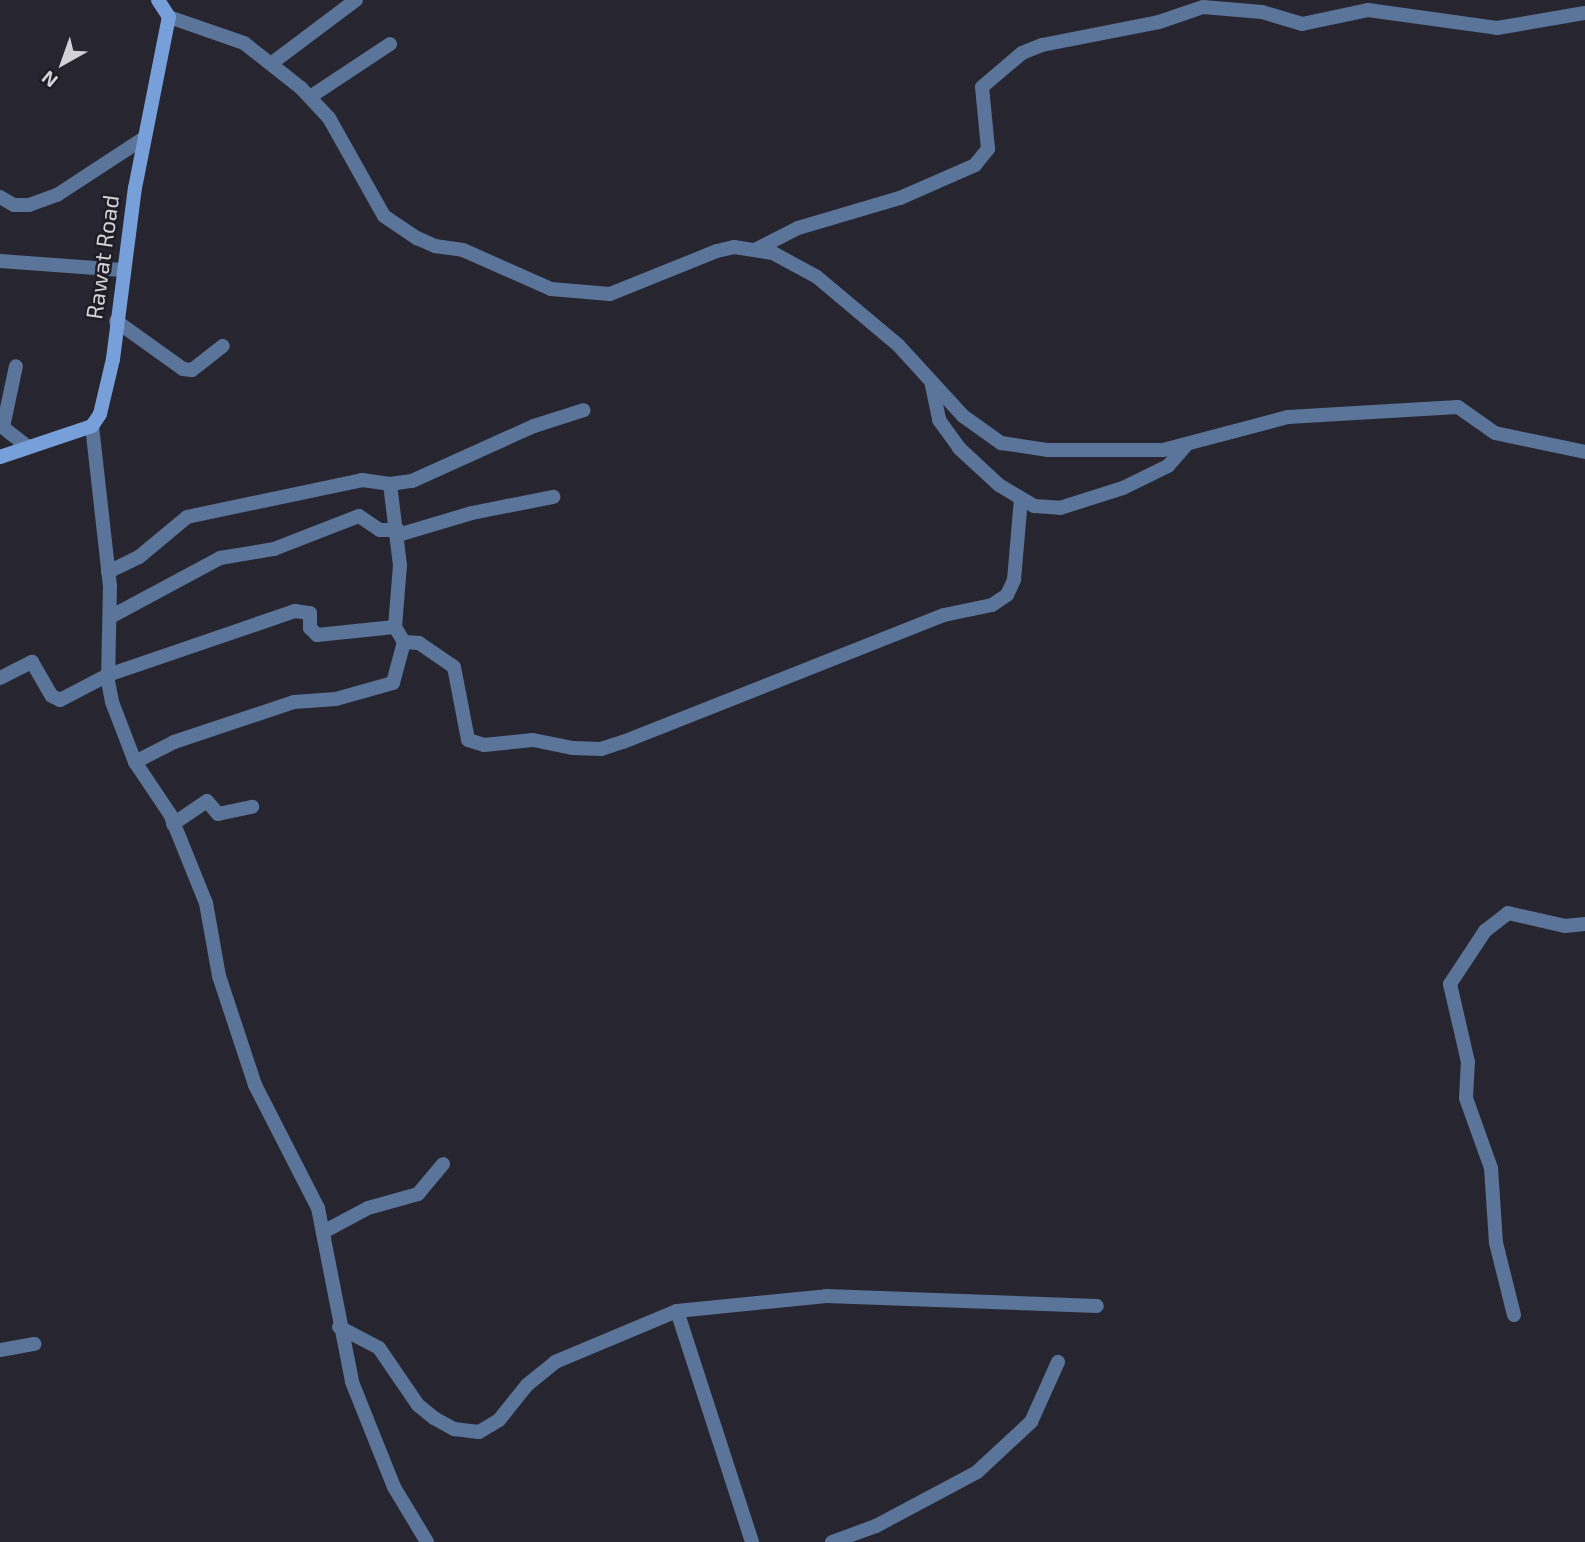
<!DOCTYPE html>
<html>
<head>
<meta charset="utf-8">
<style>
  body { margin:0 }
  #map { position:relative; width:1585px; height:1542px; overflow:hidden; background:#272630; font-family:"Exo 2",sans-serif }
  div>[style] { position:absolute }
  .minor>* { height:14px; margin:-7px; padding:0 7px; transform-origin:7px; border-radius:7px; background:#5b7499 }
  .secondary>* { height:14px; margin:-7px; padding:0 7px; transform-origin:7px; border-radius:7px; background:#77a0da }
  span { translate:-50% -50%; white-space:nowrap; text-align:center; line-height:1.15; -webkit-text-stroke:5px #1e1d26; paint-order:stroke }
  .street-label { font-size:23px; color:#d2d1d8 }
  .north { position:absolute; left:28px; top:28px; width:70px; height:70px; -webkit-text-stroke:5px #1e1d26; paint-order:stroke; rotate:220deg; font-size:19px; font-weight:700; line-height:28px; text-align:center; color:#d2d1d8 }
  .north::after { content:''; display:block; margin:auto; width:24px; height:32px; background:#d2d1d8; clip-path:polygon(50% 0,100% 100%,50% 72%,0 100%) }
</style>
</head>
<body>
<div id="map">
  <div class="minor">
    <i style="left:169px;top:17px;width:79px;rotate:19.1deg"></i>
    <i style="left:244px;top:43px;width:73px;rotate:38.3deg"></i>
    <i style="left:301px;top:88px;width:41px;rotate:47deg"></i>
    <i style="left:329px;top:118px;width:112px;rotate:60.7deg"></i>
    <i style="left:384px;top:216px;width:40px;rotate:34deg"></i>
    <i style="left:417px;top:238px;width:20px;rotate:24deg"></i>
    <i style="left:435px;top:246px;width:28px;rotate:8deg"></i>
    <i style="left:463px;top:250px;width:96px;rotate:23.9deg"></i>
    <i style="left:551px;top:289px;width:59px;rotate:4.8deg"></i>
    <i style="left:610px;top:294px;width:115px;rotate:-21.9deg"></i>
    <i style="left:717px;top:251px;width:17px;rotate:-13deg"></i>
    <i style="left:734px;top:247px;width:39px;rotate:9deg"></i>
    <i style="left:773px;top:253px;width:50px;rotate:28.6deg"></i>
    <i style="left:817px;top:277px;width:106px;rotate:40deg"></i>
    <i style="left:898px;top:345px;width:96px;rotate:47.5deg"></i>
    <i style="left:963px;top:416px;width:47px;rotate:35.4deg"></i>
    <i style="left:1001px;top:443px;width:48px;rotate:8.5deg"></i>
    <i style="left:1048px;top:450px;width:115px"></i>
    <i style="left:1163px;top:450px;width:129px;rotate:-14.8deg"></i>
    <i style="left:1288px;top:417px;width:170px;rotate:-3.4deg"></i>
    <i style="left:1458px;top:407px;width:45px;rotate:35.1deg"></i>
    <i style="left:1495px;top:433px;width:92px;rotate:11.9deg"></i>
    <i style="left:272px;top:63px;width:105px;rotate:-36.9deg"></i>
    <i style="left:310px;top:97px;width:96px;rotate:-33.5deg"></i>
    <i style="left:0;top:197px;width:16px;rotate:30deg"></i>
    <i style="left:14px;top:205px;width:15px"></i>
    <i style="left:29px;top:205px;width:30px;rotate:-20deg"></i>
    <i style="left:57px;top:195px;width:104px;rotate:-33.2deg"></i>
    <i style="left:757px;top:249px;width:46px;rotate:-27.1deg"></i>
    <i style="left:798px;top:228px;width:106px;rotate:-16.4deg"></i>
    <i style="left:900px;top:198px;width:82px;rotate:-23.7deg"></i>
    <i style="left:975px;top:165px;width:21px;rotate:-51deg"></i>
    <i style="left:988px;top:149px;width:62px;rotate:-95.5deg"></i>
    <i style="left:982px;top:87px;width:52px;rotate:-40.4deg"></i>
    <i style="left:1022px;top:53px;width:22px;rotate:-22deg"></i>
    <i style="left:1042px;top:45px;width:119px;rotate:-11.1deg"></i>
    <i style="left:1159px;top:22px;width:46px;rotate:-18.8deg"></i>
    <i style="left:1203px;top:7px;width:59px;rotate:4.8deg"></i>
    <i style="left:1262px;top:12px;width:42px;rotate:16.7deg"></i>
    <i style="left:1302px;top:24px;width:67px;rotate:-12deg"></i>
    <i style="left:1368px;top:10px;width:130px;rotate:7.9deg"></i>
    <i style="left:1497px;top:28px;width:89px;rotate:-9.7deg"></i>
    <i style="left:0;top:261px;width:123px;rotate:4.2deg"></i>
    <i style="left:116px;top:321px;width:82px;rotate:35.6deg"></i>
    <i style="left:183px;top:369px;width:9px;rotate:6deg"></i>
    <i style="left:192px;top:370px;width:39px;rotate:-38deg"></i>
    <i style="left:931px;top:381px;width:40px;rotate:78deg"></i>
    <i style="left:939px;top:420px;width:34px;rotate:54deg"></i>
    <i style="left:959px;top:448px;width:54px;rotate:42.8deg"></i>
    <i style="left:999px;top:485px;width:41px;rotate:31deg"></i>
    <i style="left:1034px;top:506px;width:26px;rotate:4deg"></i>
    <i style="left:1060px;top:508px;width:66px;rotate:-17.6deg"></i>
    <i style="left:1123px;top:488px;width:50px;rotate:-26.1deg"></i>
    <i style="left:1168px;top:466px;width:29px;rotate:-49deg"></i>
    <i style="left:0;top:425px;width:34px;rotate:38deg"></i>
    <i style="left:92px;top:426px;width:161px;rotate:83.6deg"></i>
    <i style="left:110px;top:586px;width:95px;rotate:91.2deg"></i>
    <i style="left:108px;top:681px;width:21px;rotate:79deg"></i>
    <i style="left:112px;top:702px;width:64px;rotate:69deg"></i>
    <i style="left:135px;top:762px;width:63px;rotate:56.1deg"></i>
    <i style="left:170px;top:814px;width:96px;rotate:68deg"></i>
    <i style="left:206px;top:903px;width:74px;rotate:79.9deg"></i>
    <i style="left:219px;top:976px;width:115px;rotate:71.7deg"></i>
    <i style="left:255px;top:1085px;width:138px;rotate:62.9deg"></i>
    <i style="left:318px;top:1208px;width:177px;rotate:78.9deg"></i>
    <i style="left:352px;top:1382px;width:113px;rotate:68.2deg"></i>
    <i style="left:394px;top:1487px;width:64px;rotate:59deg"></i>
    <i style="left:3px;top:427px;width:62px;rotate:-78deg"></i>
    <i style="left:390px;top:484px;width:82px;rotate:83deg"></i>
    <i style="left:400px;top:565px;width:62px;rotate:94.6deg"></i>
    <i style="left:395px;top:627px;width:17px;rotate:59deg"></i>
    <i style="left:404px;top:642px;width:15px;rotate:4deg"></i>
    <i style="left:419px;top:643px;width:42px;rotate:34.4deg"></i>
    <i style="left:454px;top:667px;width:74px;rotate:79.1deg"></i>
    <i style="left:468px;top:740px;width:17px;rotate:17deg"></i>
    <i style="left:484px;top:745px;width:49px;rotate:-5.8deg"></i>
    <i style="left:533px;top:740px;width:41px;rotate:11.3deg"></i>
    <i style="left:573px;top:748px;width:28px;rotate:2deg"></i>
    <i style="left:601px;top:749px;width:23px;rotate:-18deg"></i>
    <i style="left:623px;top:742px;width:345px;rotate:-21.6deg"></i>
    <i style="left:944px;top:615px;width:49px;rotate:-11.8deg"></i>
    <i style="left:992px;top:605px;width:18px;rotate:-34deg"></i>
    <i style="left:1007px;top:595px;width:17px;rotate:-65deg"></i>
    <i style="left:1014px;top:580px;width:81px;rotate:-85.1deg"></i>
    <i style="left:398px;top:535px;width:77px;rotate:-16.6deg"></i>
    <i style="left:472px;top:513px;width:83px;rotate:-11.2deg"></i>
    <i style="left:108px;top:572px;width:34px;rotate:-26deg"></i>
    <i style="left:139px;top:557px;width:62px;rotate:-39.8deg"></i>
    <i style="left:187px;top:517px;width:179px;rotate:-11.9deg"></i>
    <i style="left:362px;top:480px;width:28px;rotate:8deg"></i>
    <i style="left:390px;top:484px;width:22px;rotate:-8deg"></i>
    <i style="left:412px;top:481px;width:134px;rotate:-24.3deg"></i>
    <i style="left:534px;top:426px;width:52px;rotate:-17.7deg"></i>
    <i style="left:112px;top:616px;width:123px;rotate:-28.2deg"></i>
    <i style="left:220px;top:558px;width:55px;rotate:-9.5deg"></i>
    <i style="left:274px;top:549px;width:91px;rotate:-21.2deg"></i>
    <i style="left:359px;top:516px;width:25px;rotate:34deg"></i>
    <i style="left:380px;top:530px;width:18px"></i>
    <i style="left:0;top:678px;width:36px;rotate:-27deg"></i>
    <i style="left:32px;top:662px;width:39px;rotate:60deg"></i>
    <i style="left:52px;top:696px;width:9px;rotate:27deg"></i>
    <i style="left:60px;top:700px;width:54px;rotate:-27.5deg"></i>
    <i style="left:108px;top:675px;width:198px;rotate:-18.9deg"></i>
    <i style="left:295px;top:611px;width:15px;rotate:8deg"></i>
    <i style="left:310px;top:613px;width:15px;rotate:90deg"></i>
    <i style="left:310px;top:628px;width:10px;rotate:45deg"></i>
    <i style="left:317px;top:635px;width:78px;rotate:-5.9deg"></i>
    <i style="left:135px;top:762px;width:44px;rotate:-27.1deg"></i>
    <i style="left:174px;top:742px;width:126px;rotate:-18.4deg"></i>
    <i style="left:294px;top:702px;width:42px;rotate:-4.1deg"></i>
    <i style="left:336px;top:699px;width:59px;rotate:-15.7deg"></i>
    <i style="left:393px;top:683px;width:42px;rotate:-75deg"></i>
    <i style="left:173px;top:824px;width:41px;rotate:-34.1deg"></i>
    <i style="left:207px;top:801px;width:17px;rotate:50deg"></i>
    <i style="left:218px;top:814px;width:35px;rotate:-12deg"></i>
    <i style="left:325px;top:1231px;width:49px;rotate:-28.1deg"></i>
    <i style="left:368px;top:1208px;width:52px;rotate:-15.6deg"></i>
    <i style="left:418px;top:1194px;width:39px;rotate:-50deg"></i>
    <i style="left:677px;top:1311px;width:243px;rotate:72deg"></i>
    <i style="left:1514px;top:1315px;width:74px;rotate:-104deg"></i>
    <i style="left:1496px;top:1243px;width:75px;rotate:-93.8deg"></i>
    <i style="left:1491px;top:1168px;width:74px;rotate:-109.7deg"></i>
    <i style="left:1466px;top:1098px;width:36px;rotate:-87deg"></i>
    <i style="left:1468px;top:1062px;width:80px;rotate:-103deg"></i>
    <i style="left:1450px;top:984px;width:64px;rotate:-56.6deg"></i>
    <i style="left:1485px;top:931px;width:29px;rotate:-38deg"></i>
    <i style="left:1508px;top:913px;width:58px;rotate:12.8deg"></i>
    <i style="left:1565px;top:926px;width:20px;rotate:-6deg"></i>
    <i style="left:339px;top:1327px;width:45px;rotate:27.7deg"></i>
    <i style="left:379px;top:1348px;width:69px;rotate:55.6deg"></i>
    <i style="left:418px;top:1405px;width:21px;rotate:39deg"></i>
    <i style="left:434px;top:1418px;width:23px;rotate:29deg"></i>
    <i style="left:454px;top:1429px;width:25px;rotate:7deg"></i>
    <i style="left:479px;top:1432px;width:23px;rotate:-31deg"></i>
    <i style="left:499px;top:1420px;width:45px;rotate:-51.3deg"></i>
    <i style="left:527px;top:1385px;width:36px;rotate:-39deg"></i>
    <i style="left:555px;top:1362px;width:132px;rotate:-22.7deg"></i>
    <i style="left:677px;top:1311px;width:150px;rotate:-5.7deg"></i>
    <i style="left:826px;top:1296px;width:271px;rotate:2.1deg"></i>
    <i style="left:0;top:1350px;width:35px;rotate:-10deg"></i>
    <i style="left:832px;top:1542px;width:47px;rotate:-20deg"></i>
    <i style="left:876px;top:1526px;width:115px;rotate:-28.1deg"></i>
    <i style="left:977px;top:1472px;width:74px;rotate:-42.8deg"></i>
    <i style="left:1031px;top:1422px;width:66px;rotate:-65.8deg"></i>
  </div>
  <div class="secondary">
    <i style="left:0;top:457px;width:97px;rotate:-18.6deg"></i>
    <i style="left:92px;top:426px;width:14px;rotate:-56deg"></i>
    <i style="left:100px;top:414px;width:57px;rotate:-76.7deg"></i>
    <i style="left:113px;top:359px;width:172px;rotate:-82.7deg"></i>
    <i style="left:135px;top:188px;width:174px;rotate:-78.8deg"></i>
    <i style="left:169px;top:17px;width:20px;rotate:-123deg"></i>
  </div>
  <div class="street-label">
    <span style="left:102px;top:257px;rotate:-82deg">Rawat Road</span>
  </div>
  <div class="north">N</div>
</div>
</body>
</html>
